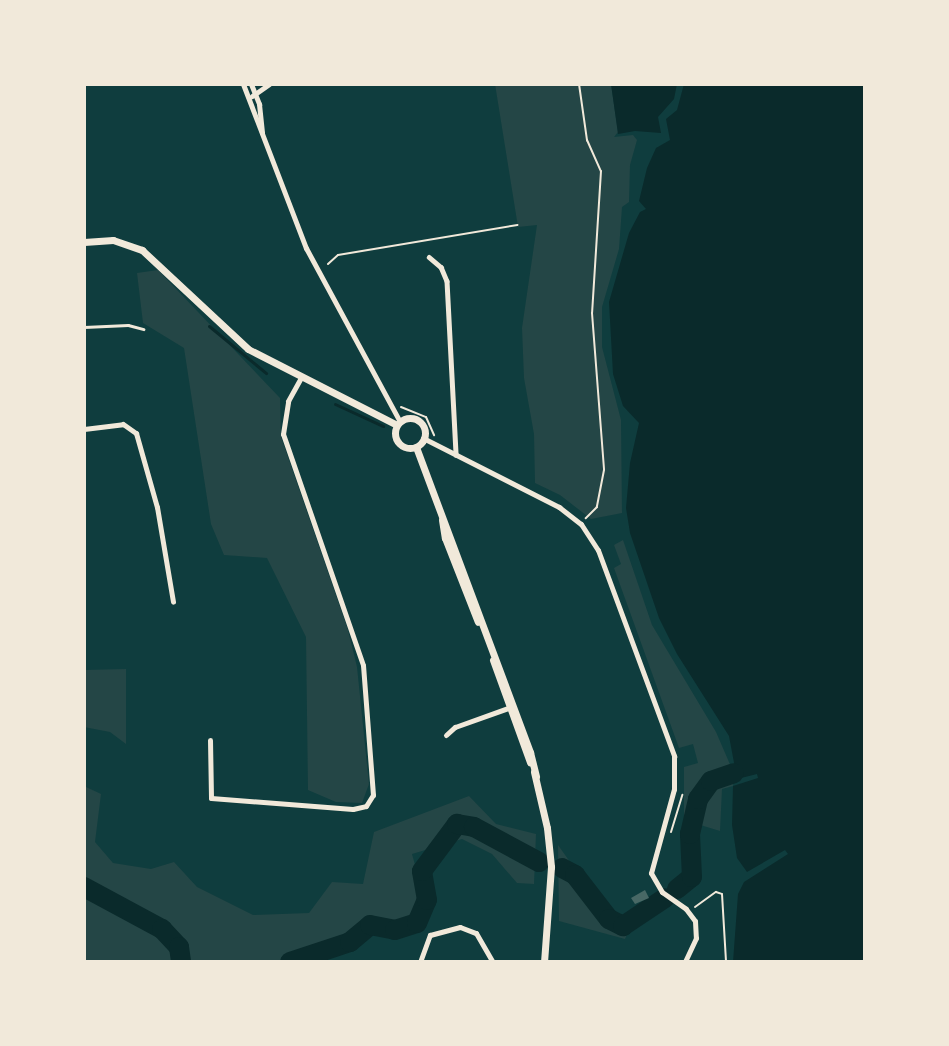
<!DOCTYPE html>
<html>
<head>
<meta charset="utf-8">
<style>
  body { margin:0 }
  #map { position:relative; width:949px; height:1046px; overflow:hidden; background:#0f3d3e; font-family:"Times New Roman",serif }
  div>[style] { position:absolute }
  .green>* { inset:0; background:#244646 }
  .water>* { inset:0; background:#0a2a2b }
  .stream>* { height:3px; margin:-1.5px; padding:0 1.5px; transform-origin:1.5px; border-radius:1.5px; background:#0a2a2b }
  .river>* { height:20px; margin:-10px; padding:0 10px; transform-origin:10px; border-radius:10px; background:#0a2a2b }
  .building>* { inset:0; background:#486865 }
  .path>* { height:2px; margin:-1px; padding:0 1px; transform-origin:1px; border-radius:1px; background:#f1e9da }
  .service>* { height:3px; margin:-1.5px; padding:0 1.5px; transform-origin:1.5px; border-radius:1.5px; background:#f1e9da }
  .pedestrian>* { height:4.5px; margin:-2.25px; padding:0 2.25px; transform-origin:2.25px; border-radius:2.25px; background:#f1e9da }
  .minor>* { height:5px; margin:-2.5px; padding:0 2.5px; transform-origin:2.5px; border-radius:2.5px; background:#f1e9da }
  .tertiary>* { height:7px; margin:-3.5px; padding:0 3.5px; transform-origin:3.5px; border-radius:3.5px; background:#f1e9da }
  .tertiary>.ring { margin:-3.5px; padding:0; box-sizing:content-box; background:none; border:7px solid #f1e9da; border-radius:50% }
  span { translate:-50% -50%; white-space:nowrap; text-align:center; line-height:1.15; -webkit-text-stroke:4.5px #f1e9da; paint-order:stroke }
  .frame { position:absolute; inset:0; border:86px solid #f1e9da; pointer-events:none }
</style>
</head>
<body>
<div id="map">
  <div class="green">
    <i style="clip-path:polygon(495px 84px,611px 84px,618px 132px,614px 137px,633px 135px,637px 140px,630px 165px,629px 202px,622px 207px,619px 249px,602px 307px,602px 347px,621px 420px,622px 513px,591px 519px,560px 495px,535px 483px,534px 434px,524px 378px,522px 328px,537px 225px,518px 227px)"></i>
    <i style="clip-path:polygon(158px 270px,280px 398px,281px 437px,348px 630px,357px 667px,369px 784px,362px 803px,336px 802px,308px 790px,306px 637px,267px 558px,224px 555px,211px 524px,184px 348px,143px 323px,137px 273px)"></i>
    <i style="clip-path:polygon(623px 540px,652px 625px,716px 732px,732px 769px,733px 786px,722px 789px,720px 831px,684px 820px,684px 767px,698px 763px,693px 744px,679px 748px,614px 568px,621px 564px,614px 545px)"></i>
    <i style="clip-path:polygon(126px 669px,126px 744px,110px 732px,84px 727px,84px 670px)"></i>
    <i style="clip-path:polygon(84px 786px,101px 794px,95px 842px,113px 863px,151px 869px,174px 862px,197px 887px,253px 915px,309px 913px,332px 882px,363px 884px,374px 832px,469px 796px,496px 824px,536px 834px,534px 884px,517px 883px,492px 854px,462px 839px,412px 854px,422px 890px,413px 919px,305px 962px,84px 962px)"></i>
    <i style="clip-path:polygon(558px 845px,597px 900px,618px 918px,661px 893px,672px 900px,631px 925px,625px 939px,559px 921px)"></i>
  </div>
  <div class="water">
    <i style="clip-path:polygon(611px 84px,677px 84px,674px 99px,658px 117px,661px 133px,635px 131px,618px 134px)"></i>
    <i style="clip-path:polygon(684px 84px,865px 84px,865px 962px,733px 962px,738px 894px,744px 882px,788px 854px,785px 850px,747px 872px,737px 858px,732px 825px,733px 786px,758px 778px,757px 774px,733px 780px,735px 768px,729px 736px,677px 654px,659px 618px,630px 533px,626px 508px,630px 463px,639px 423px,623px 406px,613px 374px,609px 302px,629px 233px,640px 212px,646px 209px,639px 201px,647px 168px,656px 148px,670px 140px,666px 119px,677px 110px)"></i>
  </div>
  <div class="stream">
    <i style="left:209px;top:326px;width:74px;rotate:39.5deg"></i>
    <i style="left:335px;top:404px;width:53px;rotate:24.6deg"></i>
  </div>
  <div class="river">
    <i style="left:562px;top:868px;width:15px;rotate:28deg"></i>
    <i style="left:575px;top:875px;width:56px;rotate:52.3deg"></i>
    <i style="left:609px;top:919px;width:16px;rotate:27deg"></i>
    <i style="left:623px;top:926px;width:50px;rotate:-33.7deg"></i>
    <i style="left:84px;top:887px;width:89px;rotate:28.3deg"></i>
    <i style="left:162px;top:929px;width:25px;rotate:47deg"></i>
    <i style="left:179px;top:947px;width:15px;rotate:82deg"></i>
    <i style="left:677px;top:889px;width:19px;rotate:-39deg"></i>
    <i style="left:692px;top:877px;width:43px;rotate:-92.7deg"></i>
    <i style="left:690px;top:834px;width:36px;rotate:-77deg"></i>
    <i style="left:698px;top:799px;width:22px;rotate:-54deg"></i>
    <i style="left:711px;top:781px;width:24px;rotate:-19deg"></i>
    <i style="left:290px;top:962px;width:63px;rotate:-18.4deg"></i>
    <i style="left:350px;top:942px;width:26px;rotate:-40deg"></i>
    <i style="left:370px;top:925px;width:25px;rotate:11deg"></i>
    <i style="left:395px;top:930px;width:23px;rotate:-18deg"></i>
    <i style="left:417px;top:923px;width:25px;rotate:-67deg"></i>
    <i style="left:427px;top:900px;width:29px;rotate:-100deg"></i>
    <i style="left:422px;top:871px;width:59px;rotate:-53.3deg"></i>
    <i style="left:457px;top:824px;width:17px;rotate:10deg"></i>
    <i style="left:474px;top:827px;width:74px;rotate:28.3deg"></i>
  </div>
  <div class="building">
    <i style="clip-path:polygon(645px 890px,649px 898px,635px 904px,631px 898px)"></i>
  </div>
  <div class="path">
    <i style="left:579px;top:84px;width:57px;rotate:81.9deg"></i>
    <i style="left:587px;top:140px;width:34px;rotate:66deg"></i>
    <i style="left:601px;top:171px;width:142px;rotate:93.6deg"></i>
    <i style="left:592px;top:313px;width:157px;rotate:85.6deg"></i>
    <i style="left:604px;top:470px;width:38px;rotate:101deg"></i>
    <i style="left:597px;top:507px;width:16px;rotate:135deg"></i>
    <i style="left:328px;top:264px;width:13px;rotate:-42deg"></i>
    <i style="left:338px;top:255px;width:182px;rotate:-9.5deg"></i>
    <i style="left:401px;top:407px;width:27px;rotate:22deg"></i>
    <i style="left:426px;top:417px;width:20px;rotate:66deg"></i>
    <i style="left:671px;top:832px;width:39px;rotate:-73deg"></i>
    <i style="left:695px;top:907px;width:26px;rotate:-36deg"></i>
    <i style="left:716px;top:892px;width:6px;rotate:18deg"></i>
    <i style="left:722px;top:894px;width:68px;rotate:86.6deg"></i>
  </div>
  <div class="service">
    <i style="left:84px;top:327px;width:44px;rotate:-2.6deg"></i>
    <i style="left:128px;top:325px;width:16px;rotate:15deg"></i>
  </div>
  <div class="pedestrian">
    <i style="left:429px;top:257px;width:16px;rotate:40deg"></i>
    <i style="left:441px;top:267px;width:15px;rotate:67deg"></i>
    <i style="left:447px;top:281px;width:174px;rotate:87deg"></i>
  </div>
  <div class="minor">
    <i style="left:243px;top:84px;width:176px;rotate:69deg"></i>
    <i style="left:306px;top:248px;width:198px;rotate:61.6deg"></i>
    <i style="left:251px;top:84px;width:22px;rotate:68deg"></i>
    <i style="left:259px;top:104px;width:29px;rotate:84deg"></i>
    <i style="left:252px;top:96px;width:21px;rotate:-35deg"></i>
    <i style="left:84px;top:429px;width:39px;rotate:-7deg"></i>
    <i style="left:123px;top:424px;width:16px;rotate:35deg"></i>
    <i style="left:136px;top:433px;width:77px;rotate:74.2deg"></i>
    <i style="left:157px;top:507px;width:96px;rotate:80.4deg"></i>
    <i style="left:423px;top:438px;width:153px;rotate:26.9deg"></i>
    <i style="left:559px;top:507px;width:28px;rotate:38deg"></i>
    <i style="left:581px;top:524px;width:31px;rotate:57deg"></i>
    <i style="left:598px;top:550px;width:220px;rotate:69.7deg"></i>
    <i style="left:674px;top:756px;width:33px;rotate:90deg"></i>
    <i style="left:674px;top:789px;width:87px;rotate:105.3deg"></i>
    <i style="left:651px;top:873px;width:22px;rotate:60deg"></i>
    <i style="left:662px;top:892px;width:29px;rotate:35deg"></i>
    <i style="left:686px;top:909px;width:15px;rotate:53deg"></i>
    <i style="left:695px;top:921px;width:17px;rotate:87deg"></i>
    <i style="left:696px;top:938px;width:26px;rotate:115deg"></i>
    <i style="left:446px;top:735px;width:12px;rotate:-42deg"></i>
    <i style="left:455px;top:727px;width:59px;rotate:-19.7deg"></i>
    <i style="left:210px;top:740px;width:58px;rotate:89deg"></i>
    <i style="left:211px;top:798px;width:142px;rotate:4.4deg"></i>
    <i style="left:353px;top:809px;width:13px;rotate:-13deg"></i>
    <i style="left:366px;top:806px;width:13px;rotate:-58deg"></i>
    <i style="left:373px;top:795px;width:130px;rotate:-94.4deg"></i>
    <i style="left:363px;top:665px;width:244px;rotate:-109.1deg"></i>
    <i style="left:283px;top:434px;width:33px;rotate:-81deg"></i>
    <i style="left:288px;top:401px;width:26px;rotate:-61deg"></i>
    <i style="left:420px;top:962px;width:29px;rotate:-70deg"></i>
    <i style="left:430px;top:935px;width:31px;rotate:-15deg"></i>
    <i style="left:460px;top:927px;width:17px;rotate:21deg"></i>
    <i style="left:476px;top:933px;width:34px;rotate:60deg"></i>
  </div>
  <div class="tertiary">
    <i style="left:84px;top:242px;width:29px;rotate:-4deg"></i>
    <i style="left:113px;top:240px;width:31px;rotate:19deg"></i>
    <i style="left:142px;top:250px;width:145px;rotate:43deg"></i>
    <i style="left:248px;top:349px;width:167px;rotate:27deg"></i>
    <i class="ring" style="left:395px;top:418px;width:23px;height:23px"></i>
    <i style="left:416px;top:447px;width:326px;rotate:69.5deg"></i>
    <i style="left:530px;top:752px;width:25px;rotate:76deg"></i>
    <i style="left:442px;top:520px;width:18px;rotate:81deg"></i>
    <i style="left:445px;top:538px;width:90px;rotate:68.6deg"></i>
    <i style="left:493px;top:660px;width:109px;rotate:70.1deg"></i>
    <i style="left:534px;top:772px;width:57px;rotate:76.9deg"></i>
    <i style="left:547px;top:828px;width:39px;rotate:84deg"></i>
    <i style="left:551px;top:867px;width:95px;rotate:94.2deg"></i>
  </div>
  <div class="frame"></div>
</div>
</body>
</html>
